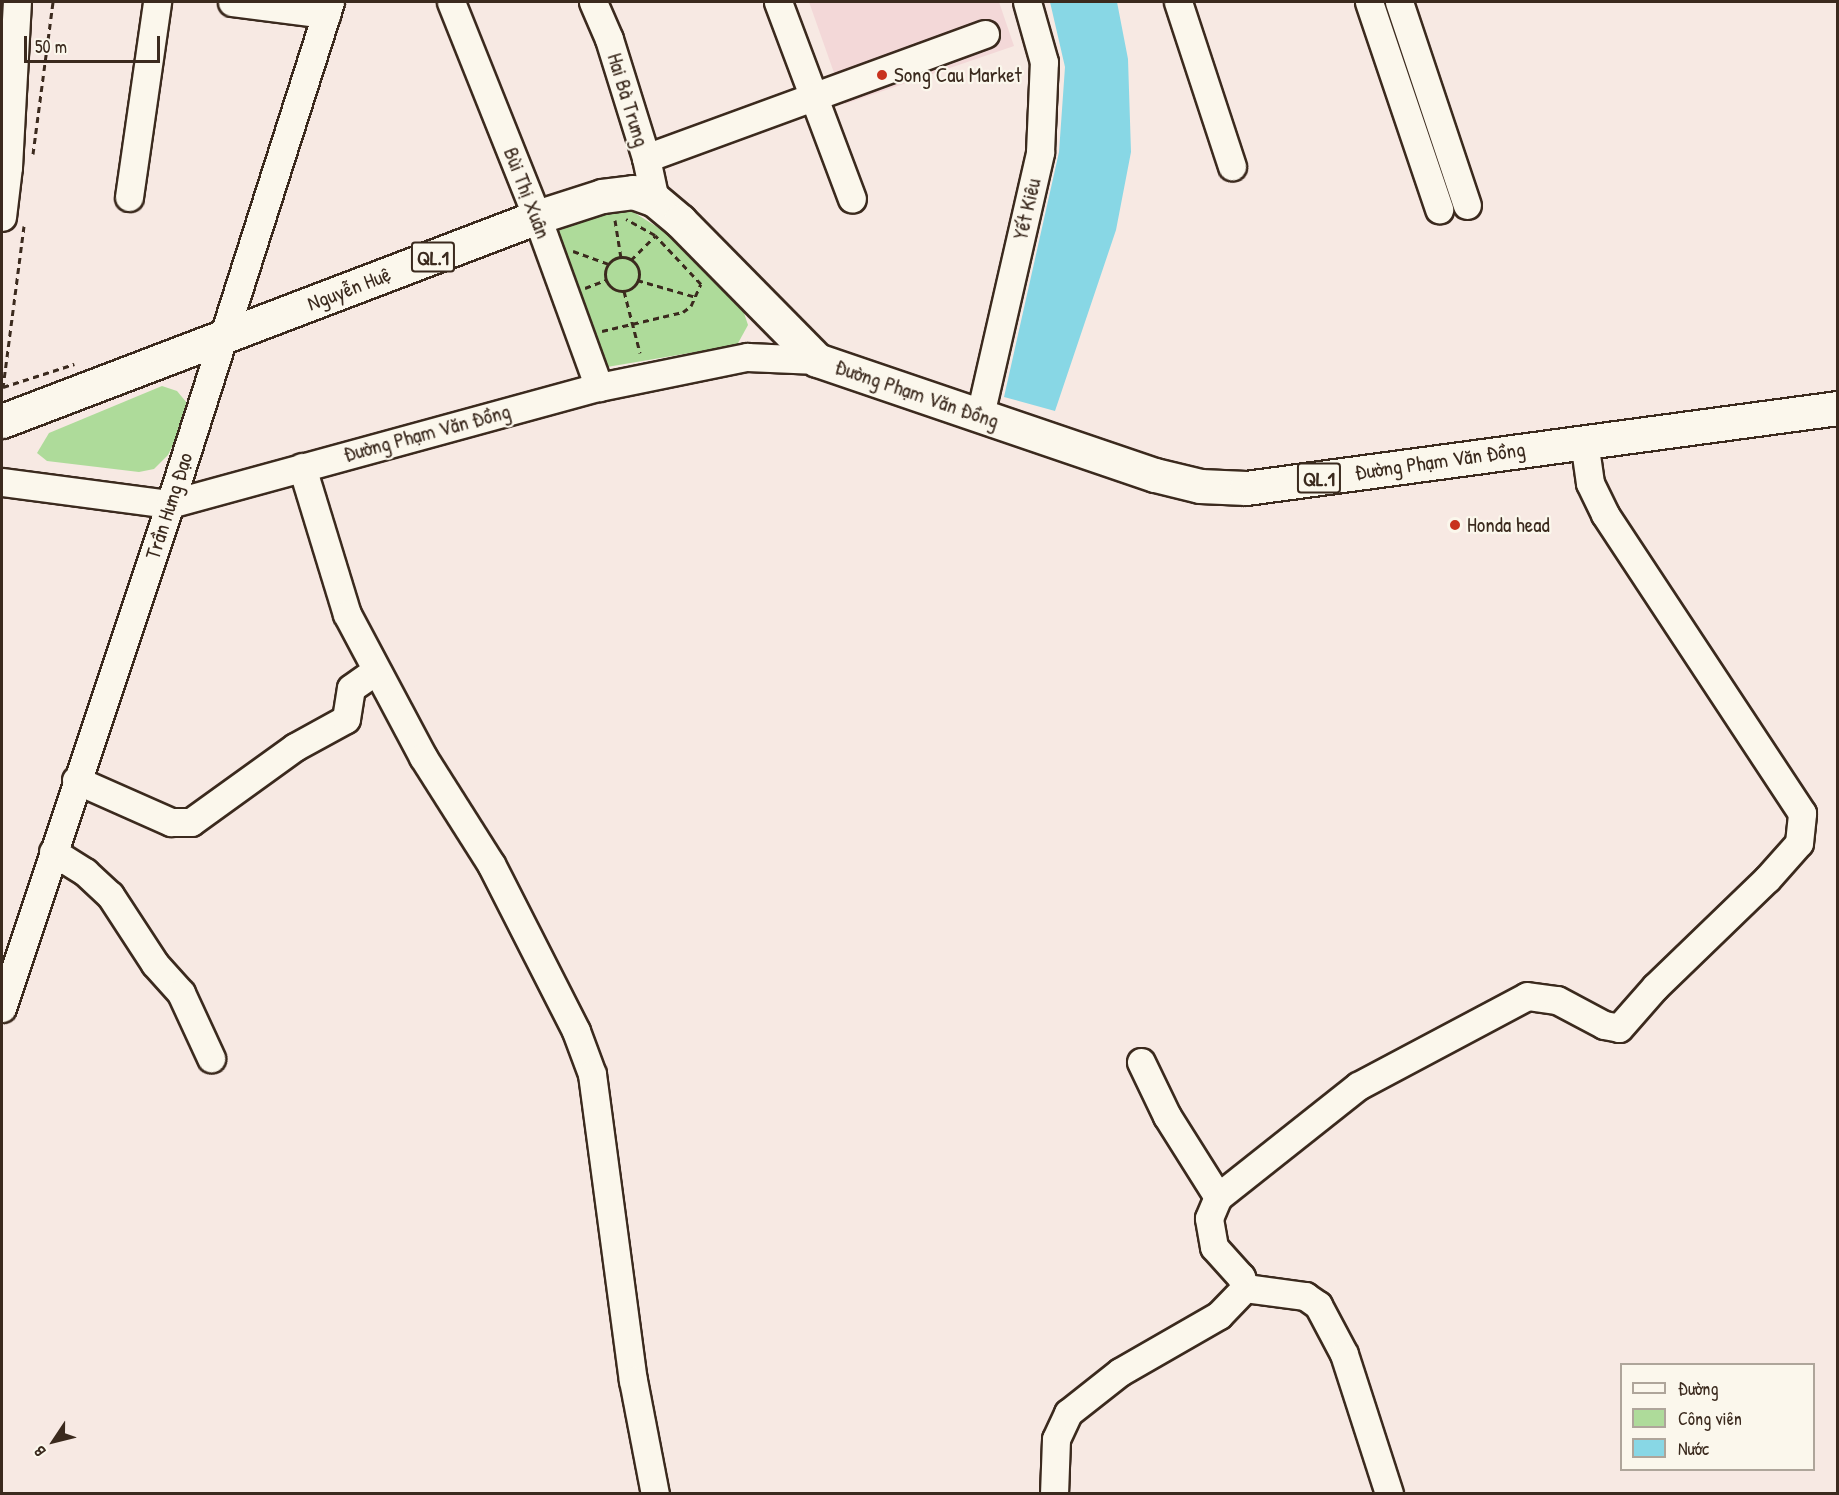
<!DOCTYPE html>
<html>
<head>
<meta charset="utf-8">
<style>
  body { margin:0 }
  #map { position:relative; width:1839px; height:1495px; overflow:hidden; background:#f7e9e3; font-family:"Patrick Hand",sans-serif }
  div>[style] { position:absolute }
  .built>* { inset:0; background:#f3d8d8 }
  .green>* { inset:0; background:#aedb9a }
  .water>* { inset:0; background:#88d7e5 }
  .path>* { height:3px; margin-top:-1.5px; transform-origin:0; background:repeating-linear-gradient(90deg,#3b2a1e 0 6px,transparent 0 10.5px) }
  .path>.ring { margin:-1.5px; padding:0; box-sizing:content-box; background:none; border:3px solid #3b2a1e; border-radius:50% }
  .roads { filter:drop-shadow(2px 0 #3b2a1e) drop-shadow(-2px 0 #3b2a1e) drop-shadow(0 2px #3b2a1e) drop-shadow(0 -2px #3b2a1e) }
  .minor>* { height:27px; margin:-13.5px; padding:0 13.5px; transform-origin:13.5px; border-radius:13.5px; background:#fbf7ec }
  .major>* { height:33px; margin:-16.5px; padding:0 16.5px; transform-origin:16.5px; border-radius:16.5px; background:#fbf7ec }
  .dots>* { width:16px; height:16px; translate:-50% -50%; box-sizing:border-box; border:3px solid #fbf7ec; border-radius:50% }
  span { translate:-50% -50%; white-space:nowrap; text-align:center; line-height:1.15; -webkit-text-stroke:4.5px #fbf7ec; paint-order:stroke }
  .shield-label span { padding:2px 4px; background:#fbf7ec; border:2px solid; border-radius:4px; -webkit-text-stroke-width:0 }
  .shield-label { font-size:20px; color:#3b2a1e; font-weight:700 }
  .poi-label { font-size:21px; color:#3b2a1e }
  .left { translate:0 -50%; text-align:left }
  .street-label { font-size:21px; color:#3b2a1e }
  .frame { position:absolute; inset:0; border:3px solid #3b2a1e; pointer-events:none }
  .legend { position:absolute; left:1620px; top:1363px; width:195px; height:108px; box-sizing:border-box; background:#fbf7ec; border:2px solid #aea59a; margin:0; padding:8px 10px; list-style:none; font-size:18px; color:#3b2a1e }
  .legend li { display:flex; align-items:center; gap:12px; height:30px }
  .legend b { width:30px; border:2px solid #aea59a }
  .north { position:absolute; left:24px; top:1411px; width:60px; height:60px; -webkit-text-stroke:4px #fbf7ec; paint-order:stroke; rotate:235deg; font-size:16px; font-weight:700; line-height:24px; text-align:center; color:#3b2a1e }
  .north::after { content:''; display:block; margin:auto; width:21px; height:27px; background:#3b2a1e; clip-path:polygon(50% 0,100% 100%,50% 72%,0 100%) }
  .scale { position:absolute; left:24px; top:36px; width:136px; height:27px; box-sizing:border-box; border:3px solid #3b2a1e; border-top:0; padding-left:8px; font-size:18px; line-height:21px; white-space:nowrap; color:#3b2a1e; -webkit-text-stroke:4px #fbf7ec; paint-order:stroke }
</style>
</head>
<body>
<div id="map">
  <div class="built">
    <i style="clip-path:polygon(809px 2px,999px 2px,1014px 46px,845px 104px)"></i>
  </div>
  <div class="green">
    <i style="clip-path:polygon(630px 210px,670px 235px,744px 313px,748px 325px,737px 345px,607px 367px,556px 232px,605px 212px)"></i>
    <i style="clip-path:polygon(162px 386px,177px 391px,187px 403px,187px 416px,168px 455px,154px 469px,139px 472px,47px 461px,37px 453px,49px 433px)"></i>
  </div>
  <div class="water">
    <i style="clip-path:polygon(1050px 2px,1117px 2px,1128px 59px,1131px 152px,1116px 230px,1055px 411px,1004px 397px,1059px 152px,1065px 67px)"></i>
  </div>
  <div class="path">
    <i style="left:33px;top:154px;width:153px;rotate:-82.5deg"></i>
    <i style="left:615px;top:220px;width:37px;rotate:81deg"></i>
    <i style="left:24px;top:226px;width:162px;rotate:97.4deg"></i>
    <i style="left:3px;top:387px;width:75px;rotate:-17.9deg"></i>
    <i style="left:573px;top:251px;width:37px;rotate:20deg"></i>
    <i class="ring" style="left:605px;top:257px;width:31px;height:31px"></i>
    <i style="left:631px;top:260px;width:34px;rotate:-45deg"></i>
    <i style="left:637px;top:280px;width:61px;rotate:16.1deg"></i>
    <i style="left:585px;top:288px;width:22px;rotate:-21deg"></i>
    <i style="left:624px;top:291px;width:64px;rotate:75.5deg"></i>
    <i style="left:602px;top:331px;width:83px;rotate:-13.2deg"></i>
    <i style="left:683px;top:312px;width:10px;rotate:-37deg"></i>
    <i style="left:691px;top:306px;width:24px;rotate:-66deg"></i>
    <i style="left:701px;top:284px;width:67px;rotate:-133.2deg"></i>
    <i style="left:655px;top:235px;width:33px;rotate:-151deg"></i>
  </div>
  <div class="roads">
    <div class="minor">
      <i style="left:232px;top:2px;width:95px;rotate:7.3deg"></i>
      <i style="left:451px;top:2px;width:232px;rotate:68.2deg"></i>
      <i style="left:537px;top:217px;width:181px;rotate:70deg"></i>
      <i style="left:593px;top:2px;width:40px;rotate:66.6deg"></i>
      <i style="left:609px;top:39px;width:125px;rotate:72.7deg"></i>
      <i style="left:646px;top:158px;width:43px;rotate:77.9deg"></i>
      <i style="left:778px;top:2px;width:210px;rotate:69.4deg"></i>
      <i style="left:1178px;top:2px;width:173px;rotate:71.8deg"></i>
      <i style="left:1369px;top:2px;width:219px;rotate:71.3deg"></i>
      <i style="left:1399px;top:2px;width:214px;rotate:71.5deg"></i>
      <i style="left:646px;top:158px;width:361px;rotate:-20.1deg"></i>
      <i style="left:129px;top:197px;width:197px;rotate:-81.8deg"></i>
      <i style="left:2px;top:217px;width:50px;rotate:-83.2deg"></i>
      <i style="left:8px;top:167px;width:165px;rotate:-86.9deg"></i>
      <i style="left:980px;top:415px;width:270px;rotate:-77.1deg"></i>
      <i style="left:1040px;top:152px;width:90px;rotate:-87.5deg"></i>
      <i style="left:1044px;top:62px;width:62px;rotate:-105.8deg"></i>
      <i style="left:302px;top:467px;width:154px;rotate:73deg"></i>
      <i style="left:347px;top:614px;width:162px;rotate:62deg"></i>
      <i style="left:423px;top:757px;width:127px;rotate:57.6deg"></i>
      <i style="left:491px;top:864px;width:187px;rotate:63deg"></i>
      <i style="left:576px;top:1031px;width:46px;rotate:69.6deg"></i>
      <i style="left:592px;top:1074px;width:309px;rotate:82.4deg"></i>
      <i style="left:633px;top:1380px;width:116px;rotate:79.1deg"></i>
      <i style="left:2px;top:482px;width:169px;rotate:7.5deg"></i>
      <i style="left:170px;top:504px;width:445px;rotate:-15.3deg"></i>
      <i style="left:599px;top:387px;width:151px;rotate:-11.5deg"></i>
      <i style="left:747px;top:357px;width:70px;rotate:2.5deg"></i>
      <i style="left:76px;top:780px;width:104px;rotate:23.9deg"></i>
      <i style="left:171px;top:822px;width:20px"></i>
      <i style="left:191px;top:822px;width:128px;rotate:-35.8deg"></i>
      <i style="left:295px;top:747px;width:58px;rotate:-28.8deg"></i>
      <i style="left:346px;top:719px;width:31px;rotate:-81deg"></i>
      <i style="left:351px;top:688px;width:29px;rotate:-35deg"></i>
      <i style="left:53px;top:852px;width:38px;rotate:32deg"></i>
      <i style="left:85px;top:872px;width:34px;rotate:43deg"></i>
      <i style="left:110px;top:895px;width:82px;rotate:56.9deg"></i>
      <i style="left:155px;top:964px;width:39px;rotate:48deg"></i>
      <i style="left:181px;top:993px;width:72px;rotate:65.2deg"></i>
      <i style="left:2px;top:1008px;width:531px;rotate:-71.57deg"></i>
      <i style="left:170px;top:504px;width:527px;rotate:-72.32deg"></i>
      <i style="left:1141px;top:1062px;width:60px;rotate:64.3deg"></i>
      <i style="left:1167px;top:1116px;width:96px;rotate:57.8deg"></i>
      <i style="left:1245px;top:1288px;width:61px;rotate:7.6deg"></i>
      <i style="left:1305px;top:1296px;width:16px;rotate:35deg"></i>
      <i style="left:1318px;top:1305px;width:55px;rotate:62deg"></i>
      <i style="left:1344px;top:1354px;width:146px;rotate:72.1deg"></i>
      <i style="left:1054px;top:1494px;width:55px;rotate:-87.9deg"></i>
      <i style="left:1056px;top:1439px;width:29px;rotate:-65deg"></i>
      <i style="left:1068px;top:1413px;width:66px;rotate:-38.3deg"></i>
      <i style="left:1120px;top:1372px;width:114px;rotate:-29.9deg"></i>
      <i style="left:1219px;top:1315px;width:37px;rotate:-46deg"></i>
      <i style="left:1245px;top:1288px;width:12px;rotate:-110deg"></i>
      <i style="left:1241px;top:1277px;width:40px;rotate:-132deg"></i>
      <i style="left:1214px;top:1247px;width:29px;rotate:-100deg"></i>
      <i style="left:1209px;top:1218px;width:23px;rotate:-67deg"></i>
      <i style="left:1218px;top:1197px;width:179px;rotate:-38.4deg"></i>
      <i style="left:1358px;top:1086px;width:191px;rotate:-28deg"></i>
      <i style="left:1527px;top:996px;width:30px;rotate:8deg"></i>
      <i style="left:1557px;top:1000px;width:53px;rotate:28deg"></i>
      <i style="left:1604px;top:1025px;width:15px;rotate:11deg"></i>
      <i style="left:1619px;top:1028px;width:55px;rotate:-48.7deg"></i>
      <i style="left:1655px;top:987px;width:156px;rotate:-44deg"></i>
      <i style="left:1767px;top:879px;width:48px;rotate:-48.4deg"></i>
      <i style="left:1799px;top:843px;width:30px;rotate:-84deg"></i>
      <i style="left:1802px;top:813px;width:358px;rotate:-123.4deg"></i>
      <i style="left:1605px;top:514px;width:34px;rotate:-116deg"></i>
      <i style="left:1590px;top:483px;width:42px;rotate:-98.1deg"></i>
    </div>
    <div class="major">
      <i style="left:2px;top:421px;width:573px;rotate:-20.87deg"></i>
      <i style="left:537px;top:217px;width:68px;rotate:-17.9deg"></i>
      <i style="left:602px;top:196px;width:31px;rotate:-7deg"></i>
      <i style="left:633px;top:192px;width:23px;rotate:20deg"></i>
      <i style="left:655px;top:200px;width:33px;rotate:40deg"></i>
      <i style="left:680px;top:221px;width:195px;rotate:45.4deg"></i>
      <i style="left:817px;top:360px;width:357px;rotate:18.8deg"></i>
      <i style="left:1155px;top:475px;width:46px;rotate:13.7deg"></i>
      <i style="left:1200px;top:486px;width:46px;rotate:2.5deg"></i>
      <i style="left:1246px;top:488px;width:597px;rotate:-7.7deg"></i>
    </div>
  </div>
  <div class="dots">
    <i style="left:882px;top:75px;background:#c8321e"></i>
    <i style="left:1455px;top:525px;background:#c8321e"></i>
  </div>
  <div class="shield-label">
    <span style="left:433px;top:257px">QL.1</span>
    <span style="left:1319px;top:478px">QL.1</span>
  </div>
  <div class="poi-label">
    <span class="left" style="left:894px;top:75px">Song Cau Market</span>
    <span class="left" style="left:1467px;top:525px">Honda head</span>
  </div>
  <div class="street-label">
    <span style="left:628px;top:100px;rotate:73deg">Hai Bà Trưng</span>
    <span style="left:527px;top:193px;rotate:69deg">Bùi Thị Xuân</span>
    <span style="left:1027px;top:209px;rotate:-77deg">Yết Kiêu</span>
    <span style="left:349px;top:289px;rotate:-21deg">Nguyễn Huệ</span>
    <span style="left:917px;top:394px;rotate:19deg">Đường Phạm Văn Đồng</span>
    <span style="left:427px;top:433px;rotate:-15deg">Đường Phạm Văn Đồng</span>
    <span style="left:1440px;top:461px;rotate:-8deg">Đường Phạm Văn Đồng</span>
    <span style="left:169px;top:506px;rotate:-72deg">Trần Hưng Đạo</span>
  </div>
  <div class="frame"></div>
  <ul class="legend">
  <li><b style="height:8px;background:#fbf7ec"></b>Đường</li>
  <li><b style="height:16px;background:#aedb9a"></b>Công viên</li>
  <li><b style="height:16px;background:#88d7e5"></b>Nước</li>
  </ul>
  <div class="north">B</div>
  <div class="scale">50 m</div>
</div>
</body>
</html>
